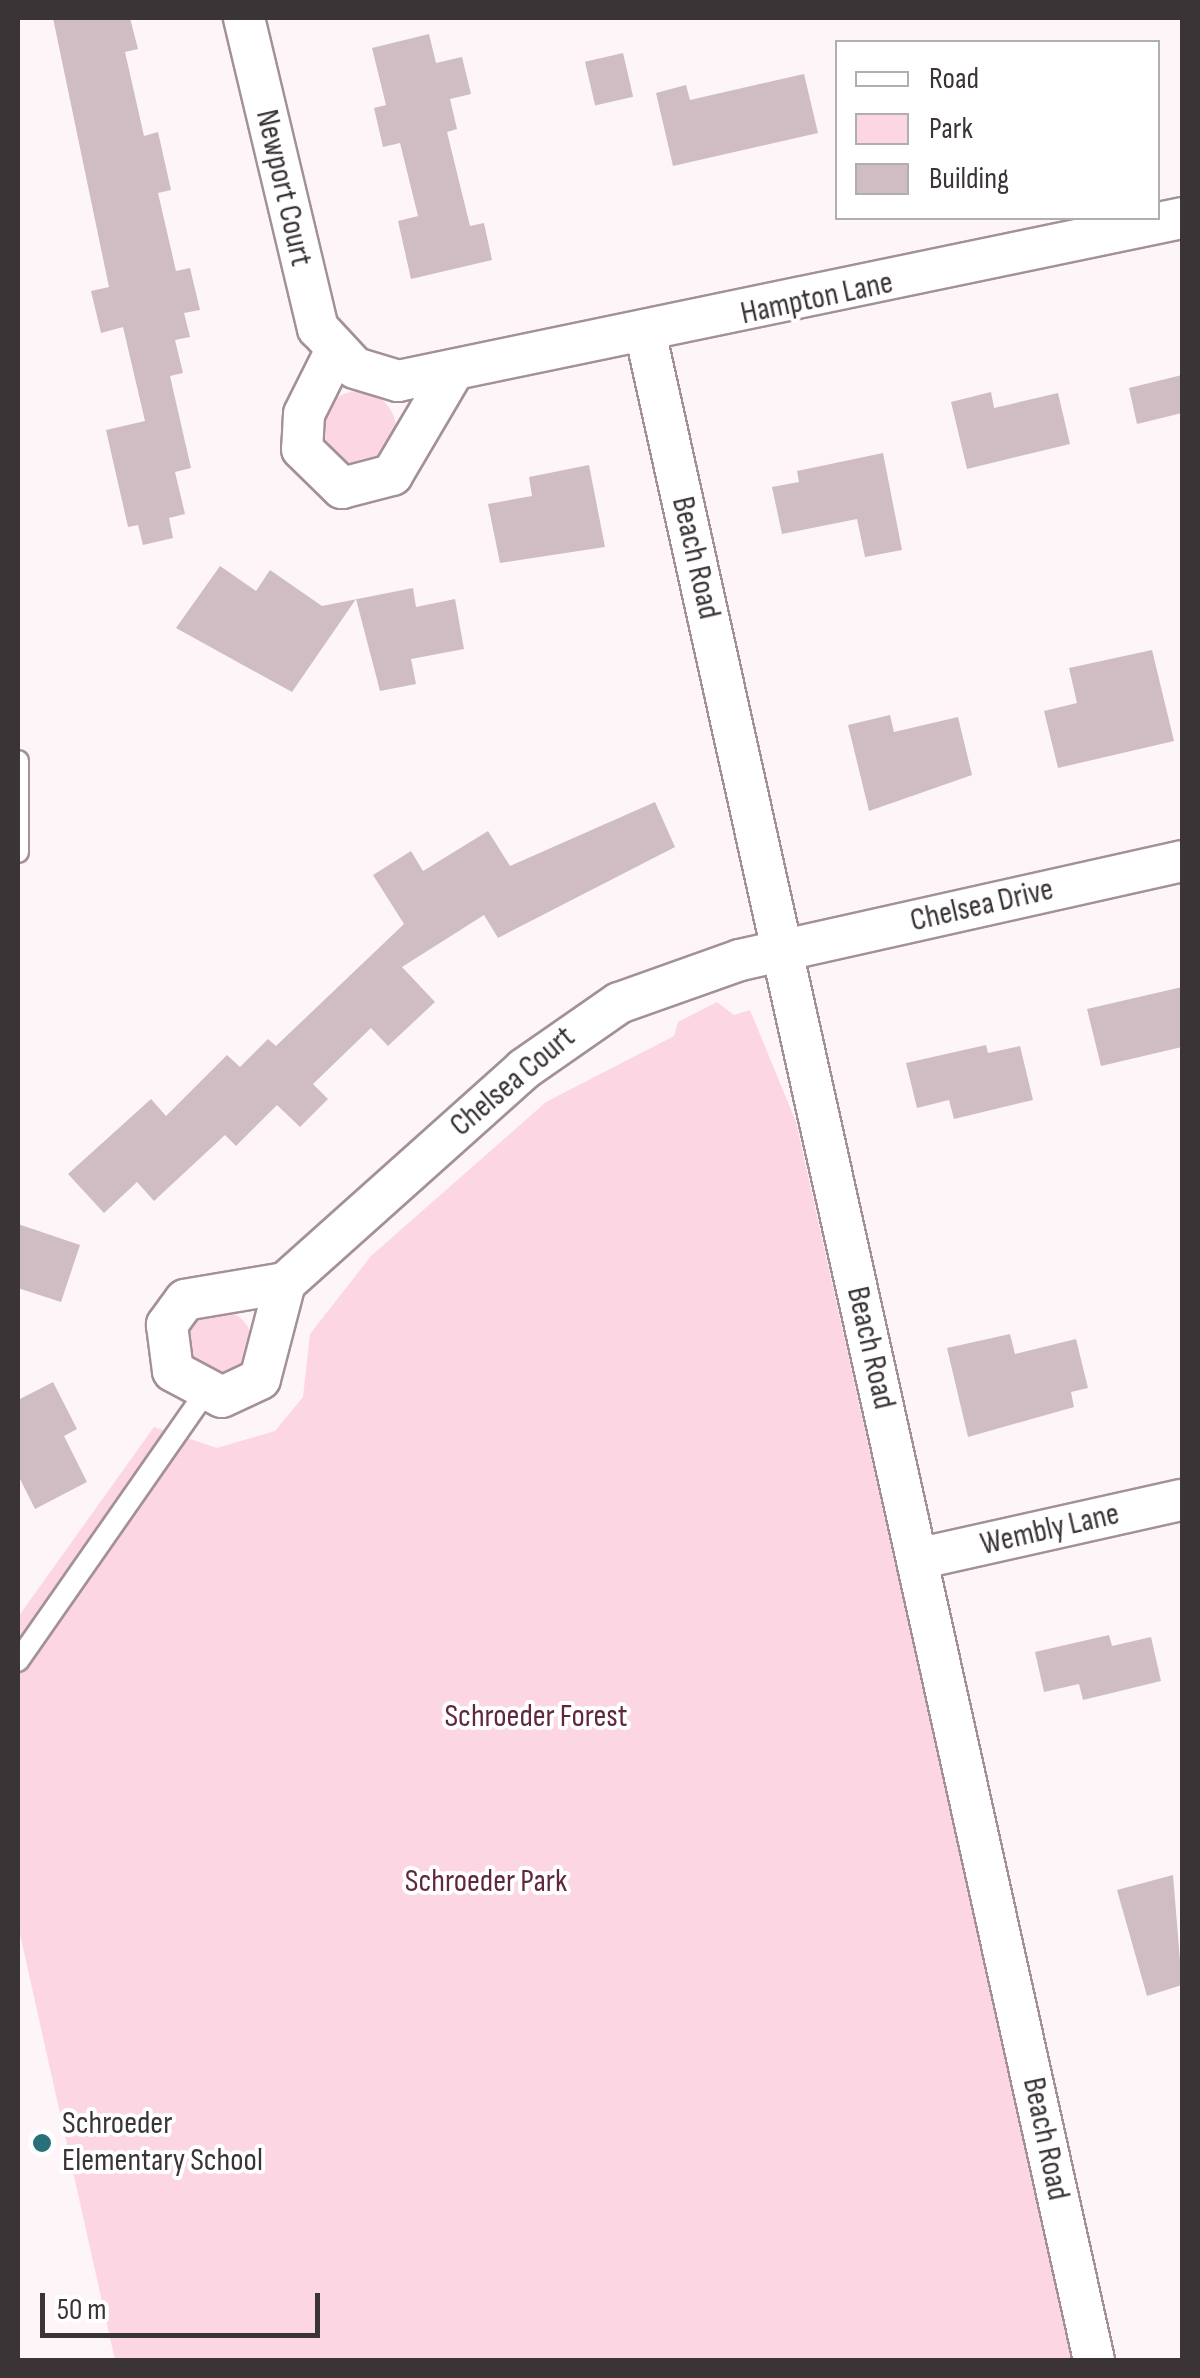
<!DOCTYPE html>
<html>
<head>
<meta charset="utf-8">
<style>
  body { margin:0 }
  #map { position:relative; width:1200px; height:2378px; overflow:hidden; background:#fdf5f7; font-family:"Sofia Sans Condensed",sans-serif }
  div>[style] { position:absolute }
  .green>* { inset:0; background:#fdd6e3 }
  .round { border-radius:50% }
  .building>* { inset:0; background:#d0bdc3; transform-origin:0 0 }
  .roads { filter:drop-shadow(2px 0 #a39197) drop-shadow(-2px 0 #a39197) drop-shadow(0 2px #a39197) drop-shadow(0 -2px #a39197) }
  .service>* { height:20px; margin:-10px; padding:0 10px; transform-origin:10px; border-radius:10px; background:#fff }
  .minor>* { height:40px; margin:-20px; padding:0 20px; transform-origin:20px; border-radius:20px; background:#fff }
  .dots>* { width:28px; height:28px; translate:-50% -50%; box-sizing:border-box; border:5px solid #fff; border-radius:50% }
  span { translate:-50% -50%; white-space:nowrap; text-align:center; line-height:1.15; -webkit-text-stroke:8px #fff; paint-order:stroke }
  .street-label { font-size:32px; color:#3b3436 }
  .park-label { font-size:32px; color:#60283f }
  .poi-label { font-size:32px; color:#3b3436 }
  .left { translate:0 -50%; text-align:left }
  .frame { position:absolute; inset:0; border:20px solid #3b3436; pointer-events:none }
  .legend { position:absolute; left:835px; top:40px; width:325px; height:180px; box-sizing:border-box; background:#fff; border:2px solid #b1aeaf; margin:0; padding:12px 18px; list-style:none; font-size:30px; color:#3b3436 }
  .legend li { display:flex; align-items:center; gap:20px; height:50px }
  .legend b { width:50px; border:2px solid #b1aeaf }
  .scale { position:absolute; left:40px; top:2293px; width:280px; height:45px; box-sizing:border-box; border:5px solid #3b3436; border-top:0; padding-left:12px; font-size:30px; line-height:35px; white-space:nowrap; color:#3b3436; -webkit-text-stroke:8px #fff; paint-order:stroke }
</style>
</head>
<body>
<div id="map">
  <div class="green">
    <i class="round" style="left:320px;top:391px;width:76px;height:76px"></i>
    <i style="clip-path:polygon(717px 1002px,734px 1015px,750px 1010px,796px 1122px,1073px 2360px,115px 2360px,18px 1925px,18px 1617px,154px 1427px,217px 1448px,275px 1431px,303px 1397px,310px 1334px,371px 1256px,546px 1102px,674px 1036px,678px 1022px)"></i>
    <i class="round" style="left:186px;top:1310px;width:66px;height:66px"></i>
  </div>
  <div class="building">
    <i style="clip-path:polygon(53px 18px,130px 18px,138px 49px,125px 52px,144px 136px,158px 132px,171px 190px,158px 193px,176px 271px,190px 268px,200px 310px,184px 313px,190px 337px,175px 340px,183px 373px,170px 376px,191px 468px,175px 472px,185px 514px,169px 518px,173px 538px,143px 545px,138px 525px,128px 527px,106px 430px,145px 421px,123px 327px,101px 333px,91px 291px,109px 287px)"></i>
    <i style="clip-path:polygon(429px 34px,436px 63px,462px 57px,471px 94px,450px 99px,457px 129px,447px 132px,470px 226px,484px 223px,492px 260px,411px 279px,398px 221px,418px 216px,400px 143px,383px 147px,374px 108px,386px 105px,372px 48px)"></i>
    <i style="left:623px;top:53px;width:45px;height:39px;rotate:77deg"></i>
    <i style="clip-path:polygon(804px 74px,818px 133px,673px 166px,656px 93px,686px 85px,690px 100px)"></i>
    <i style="clip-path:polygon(1182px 375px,1182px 413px,1137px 424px,1129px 388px)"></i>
    <i style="clip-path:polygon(991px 392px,994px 408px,1058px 393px,1070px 444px,967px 469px,951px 402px)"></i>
    <i style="clip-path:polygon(883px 453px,902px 550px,865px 557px,857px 519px,782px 534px,772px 487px,799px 482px,797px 471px)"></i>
    <i style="clip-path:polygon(589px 465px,605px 547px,500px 563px,488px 504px,532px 496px,529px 477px)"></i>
    <i style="clip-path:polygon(220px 566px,256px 591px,270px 570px,322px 606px,413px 588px,416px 607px,455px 599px,464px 649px,411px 659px,416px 684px,380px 691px,356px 599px,292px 692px,176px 628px)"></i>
    <i style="clip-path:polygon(1152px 650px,1174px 741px,1058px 768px,1044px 711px,1077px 703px,1069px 668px)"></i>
    <i style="clip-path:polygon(890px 715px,894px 732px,958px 717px,972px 775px,869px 811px,848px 725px)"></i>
    <i style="clip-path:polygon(655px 802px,675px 847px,498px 938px,484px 915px,402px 967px,435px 1002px,388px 1046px,371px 1028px,313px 1084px,328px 1099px,300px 1127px,277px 1105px,236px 1146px,225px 1135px,154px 1201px,137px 1182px,104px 1213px,68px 1174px,151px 1099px,166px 1116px,227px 1055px,240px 1067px,268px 1039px,276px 1046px,404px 924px,373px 875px,411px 851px,423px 871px,488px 831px,510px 866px)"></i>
    <i style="clip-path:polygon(1182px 987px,1182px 1047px,1101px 1066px,1087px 1009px)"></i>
    <i style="clip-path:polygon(986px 1045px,988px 1053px,1020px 1046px,1033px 1100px,954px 1119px,949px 1100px,917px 1108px,906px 1063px)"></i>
    <i style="clip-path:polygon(18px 1224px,80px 1245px,61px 1302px,18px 1288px)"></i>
    <i style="clip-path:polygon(1010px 1334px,1015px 1354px,1076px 1339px,1088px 1388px,1071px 1392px,1074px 1407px,968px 1437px,947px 1348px)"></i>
    <i style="clip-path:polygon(53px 1382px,77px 1429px,64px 1436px,87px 1482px,35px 1509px,18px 1475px,18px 1400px)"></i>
    <i style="clip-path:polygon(1109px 1635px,1112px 1646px,1151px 1637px,1161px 1681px,1083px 1700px,1079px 1684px,1044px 1692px,1035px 1652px)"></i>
    <i style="clip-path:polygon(1173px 1875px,1182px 1985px,1147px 1996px,1117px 1890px)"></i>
  </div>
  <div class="roads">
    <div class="service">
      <i style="left:18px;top:761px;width:91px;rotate:90deg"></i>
      <i style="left:18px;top:1661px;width:325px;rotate:-55.1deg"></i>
    </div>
    <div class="minor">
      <i style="left:244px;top:18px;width:319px;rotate:76.6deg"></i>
      <i style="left:318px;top:328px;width:54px;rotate:47.2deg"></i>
      <i style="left:355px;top:368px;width:45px;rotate:16.8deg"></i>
      <i style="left:398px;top:381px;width:801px;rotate:-11.74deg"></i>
      <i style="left:646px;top:336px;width:2073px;rotate:77.52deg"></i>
      <i style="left:335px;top:352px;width:69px;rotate:116.6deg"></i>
      <i style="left:304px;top:414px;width:35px;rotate:93deg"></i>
      <i style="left:302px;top:449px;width:56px;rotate:44.3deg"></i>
      <i style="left:342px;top:488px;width:52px;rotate:-14.6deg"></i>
      <i style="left:392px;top:475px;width:116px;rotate:-59.5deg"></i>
      <i style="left:285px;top:1283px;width:101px;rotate:170.4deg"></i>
      <i style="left:185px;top:1300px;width:31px;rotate:126deg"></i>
      <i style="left:167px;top:1325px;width:46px;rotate:82.6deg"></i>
      <i style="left:173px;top:1371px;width:55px;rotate:28deg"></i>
      <i style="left:222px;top:1397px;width:42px;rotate:-25.3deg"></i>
      <i style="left:260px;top:1379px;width:99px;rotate:-75.4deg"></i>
      <i style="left:285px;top:1283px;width:321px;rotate:-41.8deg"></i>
      <i style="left:524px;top:1069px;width:116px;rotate:-34.8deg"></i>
      <i style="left:619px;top:1003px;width:128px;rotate:-19.6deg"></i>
      <i style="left:740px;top:960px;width:453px;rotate:-12.6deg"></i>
      <i style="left:917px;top:1559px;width:271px;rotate:-12.6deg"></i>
    </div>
  </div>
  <div class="dots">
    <i style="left:42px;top:2143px;background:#28717a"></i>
  </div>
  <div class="street-label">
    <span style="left:283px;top:188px;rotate:77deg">Newport Court</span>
    <span style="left:817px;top:299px;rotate:-12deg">Hampton Lane</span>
    <span style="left:695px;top:558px;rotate:77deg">Beach Road</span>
    <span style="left:982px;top:906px;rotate:-13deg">Chelsea Drive</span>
    <span style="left:513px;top:1082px;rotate:-40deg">Chelsea Court</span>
    <span style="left:870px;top:1348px;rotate:77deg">Beach Road</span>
    <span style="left:1050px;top:1530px;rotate:-13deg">Wembly Lane</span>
    <span style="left:1045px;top:2139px;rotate:78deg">Beach Road</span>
  </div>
  <div class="park-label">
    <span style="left:536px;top:1717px">Schroeder Forest</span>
    <span style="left:486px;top:1882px">Schroeder Park</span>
  </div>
  <div class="poi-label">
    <span class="left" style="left:62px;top:2143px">Schroeder<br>Elementary School</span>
  </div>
  <div class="frame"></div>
  <ul class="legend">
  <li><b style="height:12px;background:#fff"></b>Road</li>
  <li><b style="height:28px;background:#fdd6e3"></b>Park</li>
  <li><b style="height:28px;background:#d0bdc3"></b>Building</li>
  </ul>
  <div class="scale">50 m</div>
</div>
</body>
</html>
